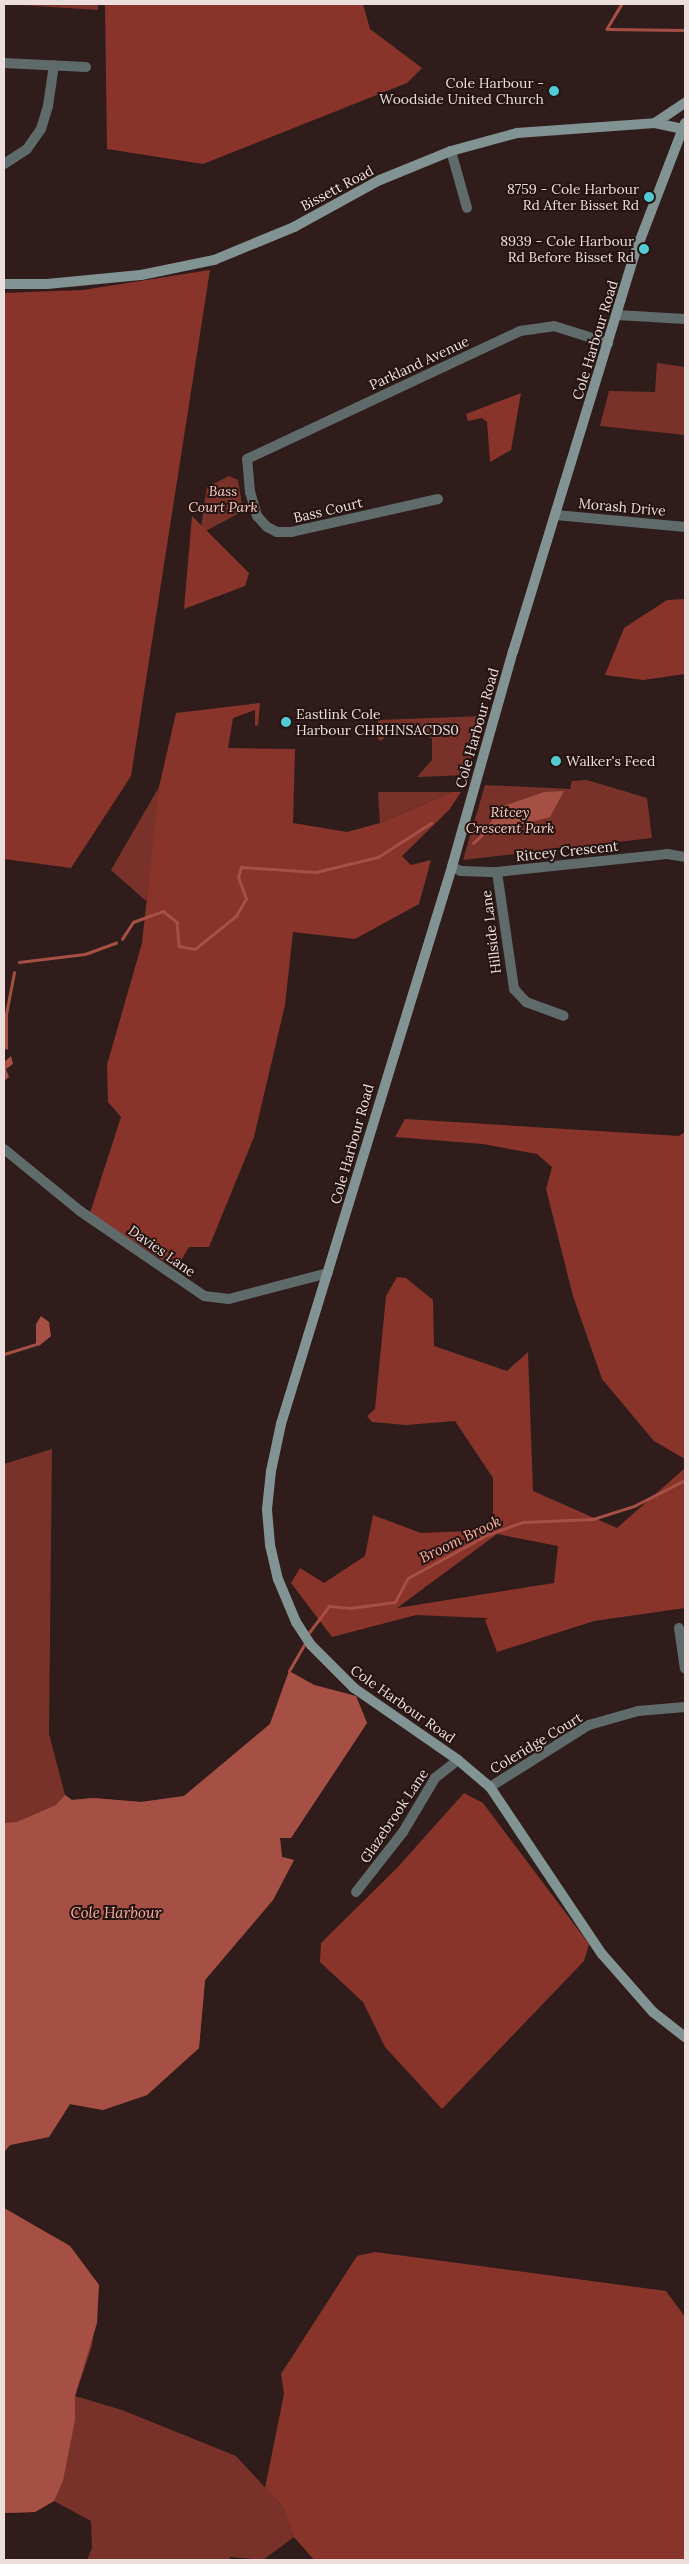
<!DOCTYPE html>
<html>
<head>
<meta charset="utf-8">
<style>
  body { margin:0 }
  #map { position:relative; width:689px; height:2564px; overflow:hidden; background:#301d1b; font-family:Lora,serif }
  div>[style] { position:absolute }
  .green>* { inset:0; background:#78322a }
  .forest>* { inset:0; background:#88342a }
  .water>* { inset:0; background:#a64f44 }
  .stream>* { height:2.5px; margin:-1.25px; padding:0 1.25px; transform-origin:1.25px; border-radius:1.25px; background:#a64f44 }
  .street>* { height:10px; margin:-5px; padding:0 5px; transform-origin:5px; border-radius:5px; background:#5f6a6b }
  .secondary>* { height:10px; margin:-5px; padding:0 5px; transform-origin:5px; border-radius:5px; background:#829394 }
  .dots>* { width:14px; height:14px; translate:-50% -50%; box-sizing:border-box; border:2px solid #251411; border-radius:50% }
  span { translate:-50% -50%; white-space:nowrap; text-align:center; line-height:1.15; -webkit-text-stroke:4px #251411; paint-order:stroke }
  .poi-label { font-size:14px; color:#ebdedc }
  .right { translate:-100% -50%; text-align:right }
  .left { translate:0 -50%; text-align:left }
  .street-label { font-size:14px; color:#ebdedc }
  .park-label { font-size:14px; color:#fdcbc2; font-style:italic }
  .water-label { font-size:15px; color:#f8afa3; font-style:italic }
  .frame { position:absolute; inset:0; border:5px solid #ebdedc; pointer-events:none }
</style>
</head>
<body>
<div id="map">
  <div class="green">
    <i style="clip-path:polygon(4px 4px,98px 4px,98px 10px)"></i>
    <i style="clip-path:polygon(657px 363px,685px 367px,685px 435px,600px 426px,609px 391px,655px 392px)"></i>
    <i style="clip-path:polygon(229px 476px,238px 480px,243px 511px,200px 534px,207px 487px)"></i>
    <i style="clip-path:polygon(484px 716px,468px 775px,417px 777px,432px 760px,432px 739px,417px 725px,397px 725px,381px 741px,378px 739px,378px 720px)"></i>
    <i style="clip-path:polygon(587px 780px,647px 798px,652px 838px,463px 860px,485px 785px,570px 789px,572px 781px)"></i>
    <i style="clip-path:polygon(159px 787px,152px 871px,146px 901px,111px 870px)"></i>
    <i style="clip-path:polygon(378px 792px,452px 792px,380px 823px)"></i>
    <i style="clip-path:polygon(52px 1449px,49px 1734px,65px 1795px,72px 1800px,93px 1798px,141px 1802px,184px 1796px,270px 1724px,289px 1671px,314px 1685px,356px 1696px,367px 1723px,291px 1838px,280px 1838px,282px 1857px,294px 1860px,273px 1900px,205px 1980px,199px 2048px,147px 2095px,103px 2110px,70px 2104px,49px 2137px,10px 2145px,4px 2152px,4px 1464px)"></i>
    <i style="clip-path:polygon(4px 2208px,70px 2246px,99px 2285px,92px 2346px,75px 2396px,122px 2410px,236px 2456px,282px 2506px,294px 2537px,263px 2560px,230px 2557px,229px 2560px,87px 2560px,92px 2548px,91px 2521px,54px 2501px,35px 2512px,4px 2513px)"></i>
  </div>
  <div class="forest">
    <i style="clip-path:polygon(105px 4px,363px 4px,370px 29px,422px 68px,407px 83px,203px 164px,107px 149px)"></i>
    <i style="clip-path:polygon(210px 270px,131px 776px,71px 868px,4px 859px,4px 293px,83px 290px)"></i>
    <i style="clip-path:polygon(521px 393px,511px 450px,490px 462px,487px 422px,482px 418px,468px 421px,466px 414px)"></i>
    <i style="clip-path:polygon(192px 516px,249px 573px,245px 586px,184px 609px)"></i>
    <i style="clip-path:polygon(685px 599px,685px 674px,643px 680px,605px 675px,624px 628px,667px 600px)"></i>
    <i style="clip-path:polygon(260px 703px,258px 725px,255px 726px,255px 710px,233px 718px,228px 748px,295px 749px,293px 823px,347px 832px,380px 823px,452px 792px,461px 792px,449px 810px,402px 856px,411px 865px,431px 860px,419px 904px,355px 939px,293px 932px,285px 1005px,254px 1137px,209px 1247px,189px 1247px,176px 1269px,90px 1213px,121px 1117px,108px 1102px,107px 1065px,142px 943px,159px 787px,176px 713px)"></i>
    <i style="clip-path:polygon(405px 1119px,679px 1136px,685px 1132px,685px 1459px,654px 1441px,602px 1379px,573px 1296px,546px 1189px,552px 1167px,537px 1154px,483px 1144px,395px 1137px)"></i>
    <i style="clip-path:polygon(evenodd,397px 1277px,406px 1278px,433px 1300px,434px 1346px,507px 1371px,528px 1352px,533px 1491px,617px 1528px,685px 1468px,685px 1608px,594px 1621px,497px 1652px,485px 1620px,488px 1618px,416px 1615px,332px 1637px,291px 1583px,300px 1568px,324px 1583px,365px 1556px,373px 1515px,421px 1533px,493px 1530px,493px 1478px,455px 1421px,406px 1425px,372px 1422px,367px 1416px,375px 1409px,386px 1296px,397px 1277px,497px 1534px,558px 1546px,554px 1583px,397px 1608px,497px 1534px)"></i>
    <i style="clip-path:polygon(464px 1793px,483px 1803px,589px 1944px,584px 1961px,442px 2109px,385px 2047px,363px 2002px,320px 1962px,321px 1943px,397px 1868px)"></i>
    <i style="clip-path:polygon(375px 2252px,666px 2291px,685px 2317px,685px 2560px,314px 2560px,294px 2537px,282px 2506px,265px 2488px,284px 2394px,281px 2374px,357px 2256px)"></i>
  </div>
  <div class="water">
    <i style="clip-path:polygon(564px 791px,550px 817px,482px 835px,501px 807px,544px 792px)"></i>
    <i style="clip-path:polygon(11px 1056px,13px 1064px,6px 1069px,9px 1077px,4px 1081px,4px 1062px)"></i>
    <i style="clip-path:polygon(41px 1316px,49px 1322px,51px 1336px,39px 1346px,36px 1344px,36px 1324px)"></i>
    <i style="clip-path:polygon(289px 1671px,314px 1685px,356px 1696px,367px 1723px,291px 1838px,280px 1838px,282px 1857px,294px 1860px,273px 1900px,205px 1980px,199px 2048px,147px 2095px,103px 2110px,70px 2104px,49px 2137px,10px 2145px,4px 2152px,5px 1823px,17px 1822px,56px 1805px,65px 1795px,72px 1800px,93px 1798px,141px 1802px,184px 1796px,270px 1724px)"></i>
    <i style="clip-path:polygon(4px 2208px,70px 2246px,99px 2285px,97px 2323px,75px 2396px,75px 2420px,63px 2481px,54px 2501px,35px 2512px,4px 2513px)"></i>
  </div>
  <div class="stream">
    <i style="left:622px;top:4px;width:29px;rotate:121deg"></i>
    <i style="left:607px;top:29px;width:78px;rotate:0.7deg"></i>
    <i style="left:473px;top:843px;width:12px;rotate:-42deg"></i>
    <i style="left:122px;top:939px;width:20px;rotate:-57deg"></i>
    <i style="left:133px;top:922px;width:32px;rotate:-20deg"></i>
    <i style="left:163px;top:911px;width:18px;rotate:38deg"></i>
    <i style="left:177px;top:922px;width:24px;rotate:85deg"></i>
    <i style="left:179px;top:946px;width:16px;rotate:11deg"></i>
    <i style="left:195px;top:949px;width:53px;rotate:-38.8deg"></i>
    <i style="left:236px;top:916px;width:20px;rotate:-60deg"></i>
    <i style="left:246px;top:899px;width:23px;rotate:-110deg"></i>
    <i style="left:238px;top:877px;width:10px;rotate:-73deg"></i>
    <i style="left:241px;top:867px;width:75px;rotate:3.8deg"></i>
    <i style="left:316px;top:872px;width:64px;rotate:-13.6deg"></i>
    <i style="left:378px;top:857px;width:63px;rotate:-32.7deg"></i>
    <i style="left:19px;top:962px;width:66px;rotate:-6.9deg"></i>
    <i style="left:85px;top:954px;width:33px;rotate:-20deg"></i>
    <i style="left:6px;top:1048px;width:34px;rotate:-90deg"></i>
    <i style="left:6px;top:1014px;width:42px;rotate:-79deg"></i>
    <i style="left:4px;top:1354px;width:34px;rotate:-17deg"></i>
    <i style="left:308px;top:1634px;width:35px;rotate:-53deg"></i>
    <i style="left:329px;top:1606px;width:21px;rotate:5deg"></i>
    <i style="left:350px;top:1608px;width:45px;rotate:-7.6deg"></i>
    <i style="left:395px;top:1602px;width:27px;rotate:-62deg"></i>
    <i style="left:408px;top:1578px;width:90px;rotate:-28.6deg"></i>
    <i style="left:487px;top:1535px;width:38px;rotate:-20deg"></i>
    <i style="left:523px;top:1522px;width:70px;rotate:-2.5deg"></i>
    <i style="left:593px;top:1519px;width:43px;rotate:-17.6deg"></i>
    <i style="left:634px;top:1506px;width:57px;rotate:-27deg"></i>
    <i style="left:289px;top:1671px;width:34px;rotate:-60deg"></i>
  </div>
  <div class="street">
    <i style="left:4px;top:63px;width:82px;rotate:2.8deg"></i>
    <i style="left:451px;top:151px;width:59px;rotate:74.3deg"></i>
    <i style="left:4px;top:164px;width:27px;rotate:-33deg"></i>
    <i style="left:27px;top:149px;width:24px;rotate:-55deg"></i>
    <i style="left:41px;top:129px;width:24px;rotate:-73deg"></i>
    <i style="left:48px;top:106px;width:41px;rotate:-81.7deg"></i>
    <i style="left:617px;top:315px;width:68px;rotate:3.4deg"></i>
    <i style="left:438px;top:499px;width:150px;rotate:167.3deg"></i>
    <i style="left:292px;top:532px;width:15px;rotate:180deg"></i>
    <i style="left:277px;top:532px;width:11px;rotate:-153deg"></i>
    <i style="left:267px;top:527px;width:15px;rotate:-132deg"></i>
    <i style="left:257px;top:516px;width:25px;rotate:-106deg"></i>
    <i style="left:250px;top:492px;width:33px;rotate:-95deg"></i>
    <i style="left:247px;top:459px;width:302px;rotate:-25.1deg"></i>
    <i style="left:520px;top:331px;width:34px;rotate:-8deg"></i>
    <i style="left:554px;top:326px;width:57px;rotate:17.5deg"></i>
    <i style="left:556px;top:515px;width:130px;rotate:5.3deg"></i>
    <i style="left:452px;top:867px;width:10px;rotate:24deg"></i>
    <i style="left:461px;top:871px;width:36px;rotate:2deg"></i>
    <i style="left:497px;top:872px;width:171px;rotate:-6deg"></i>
    <i style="left:667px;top:854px;width:18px;rotate:9deg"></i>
    <i style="left:497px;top:872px;width:118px;rotate:81.7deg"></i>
    <i style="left:514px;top:989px;width:18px;rotate:47deg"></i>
    <i style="left:526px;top:1002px;width:40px;rotate:20.2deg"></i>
    <i style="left:4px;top:1149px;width:98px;rotate:39.2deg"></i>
    <i style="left:80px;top:1211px;width:150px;rotate:34.4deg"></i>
    <i style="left:204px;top:1296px;width:25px;rotate:7deg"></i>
    <i style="left:229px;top:1299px;width:102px;rotate:-14.7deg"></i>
    <i style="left:679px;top:1628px;width:41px;rotate:81.7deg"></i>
    <i style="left:490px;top:1787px;width:117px;rotate:-32.1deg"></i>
    <i style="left:589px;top:1725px;width:51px;rotate:-15.9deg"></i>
    <i style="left:638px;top:1711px;width:47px;rotate:-4.9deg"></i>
    <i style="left:356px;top:1892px;width:76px;rotate:-51.9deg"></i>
    <i style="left:403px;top:1832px;width:63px;rotate:-59.3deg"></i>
    <i style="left:435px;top:1778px;width:29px;rotate:-38deg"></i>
  </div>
  <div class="secondary">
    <i style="left:655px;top:123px;width:36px;rotate:-34deg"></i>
    <i style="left:685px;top:123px;width:142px;rotate:111deg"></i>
    <i style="left:634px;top:256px;width:413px;rotate:107deg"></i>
    <i style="left:513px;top:651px;width:224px;rotate:105.8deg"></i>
    <i style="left:452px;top:867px;width:583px;rotate:107.07deg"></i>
    <i style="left:281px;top:1424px;width:48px;rotate:102deg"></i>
    <i style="left:271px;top:1471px;width:39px;rotate:96deg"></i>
    <i style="left:267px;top:1510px;width:35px;rotate:85deg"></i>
    <i style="left:270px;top:1545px;width:35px;rotate:77deg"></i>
    <i style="left:278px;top:1579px;width:47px;rotate:67.3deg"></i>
    <i style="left:296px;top:1622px;width:27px;rotate:57deg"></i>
    <i style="left:311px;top:1645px;width:61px;rotate:45deg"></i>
    <i style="left:354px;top:1688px;width:126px;rotate:34.7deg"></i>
    <i style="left:458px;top:1760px;width:42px;rotate:40.2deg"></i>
    <i style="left:490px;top:1787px;width:201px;rotate:56.2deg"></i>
    <i style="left:602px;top:1954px;width:77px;rotate:48.7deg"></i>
    <i style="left:653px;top:2012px;width:41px;rotate:38deg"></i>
    <i style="left:4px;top:284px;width:43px"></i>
    <i style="left:47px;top:284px;width:94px;rotate:-5.5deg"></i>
    <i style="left:141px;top:275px;width:75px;rotate:-11.6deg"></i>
    <i style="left:214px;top:260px;width:87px;rotate:-22.4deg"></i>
    <i style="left:294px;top:227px;width:98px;rotate:-28.7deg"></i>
    <i style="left:380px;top:180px;width:77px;rotate:-22.2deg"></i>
    <i style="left:451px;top:151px;width:68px;rotate:-15.3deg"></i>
    <i style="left:517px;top:133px;width:138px;rotate:-4.1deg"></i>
    <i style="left:655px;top:123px;width:30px;rotate:12deg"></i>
  </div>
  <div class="dots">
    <i style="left:554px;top:91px;background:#51ccd4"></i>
    <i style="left:649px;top:197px;background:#51ccd4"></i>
    <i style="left:644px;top:249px;background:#51ccd4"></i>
    <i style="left:286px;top:722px;background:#51ccd4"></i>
    <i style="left:556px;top:761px;background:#51ccd4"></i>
  </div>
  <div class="poi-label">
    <span class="right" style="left:544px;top:91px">Cole Harbour -<br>Woodside United Church</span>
    <span class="right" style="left:639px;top:197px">8759 - Cole Harbour<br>Rd After Bisset Rd</span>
    <span class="right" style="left:634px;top:249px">8939 - Cole Harbour<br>Rd Before Bisset Rd</span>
    <span class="left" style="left:296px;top:722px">Eastlink Cole<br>Harbour CHRHNSACDS0</span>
    <span class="left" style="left:566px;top:761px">Walker's Feed</span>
  </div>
  <div class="street-label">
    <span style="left:337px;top:188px;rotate:-28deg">Bissett Road</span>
    <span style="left:595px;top:340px;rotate:-73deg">Cole Harbour Road</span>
    <span style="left:419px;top:363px;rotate:-25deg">Parkland Avenue</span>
    <span style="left:622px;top:507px;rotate:5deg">Morash Drive</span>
    <span style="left:328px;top:510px;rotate:-13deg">Bass Court</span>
    <span style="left:477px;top:728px;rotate:-74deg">Cole Harbour Road</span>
    <span style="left:567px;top:851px;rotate:-6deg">Ritcey Crescent</span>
    <span style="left:491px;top:932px;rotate:-97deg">Hillside Lane</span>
    <span style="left:352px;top:1144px;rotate:-74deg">Cole Harbour Road</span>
    <span style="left:162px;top:1251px;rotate:35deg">Davies Lane</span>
    <span style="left:403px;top:1704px;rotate:35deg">Cole Harbour Road</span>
    <span style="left:536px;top:1743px;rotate:-31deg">Coleridge Court</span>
    <span style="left:394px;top:1816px;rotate:-56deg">Glazebrook Lane</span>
  </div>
  <div class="park-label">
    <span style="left:223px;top:499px">Bass<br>Court Park</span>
    <span style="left:510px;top:820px">Ritcey<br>Crescent Park</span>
  </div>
  <div class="water-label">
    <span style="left:460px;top:1539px;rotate:-26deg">Broom Brook</span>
    <span style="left:116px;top:1913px">Cole Harbour</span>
  </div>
  <div class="frame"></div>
</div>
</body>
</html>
